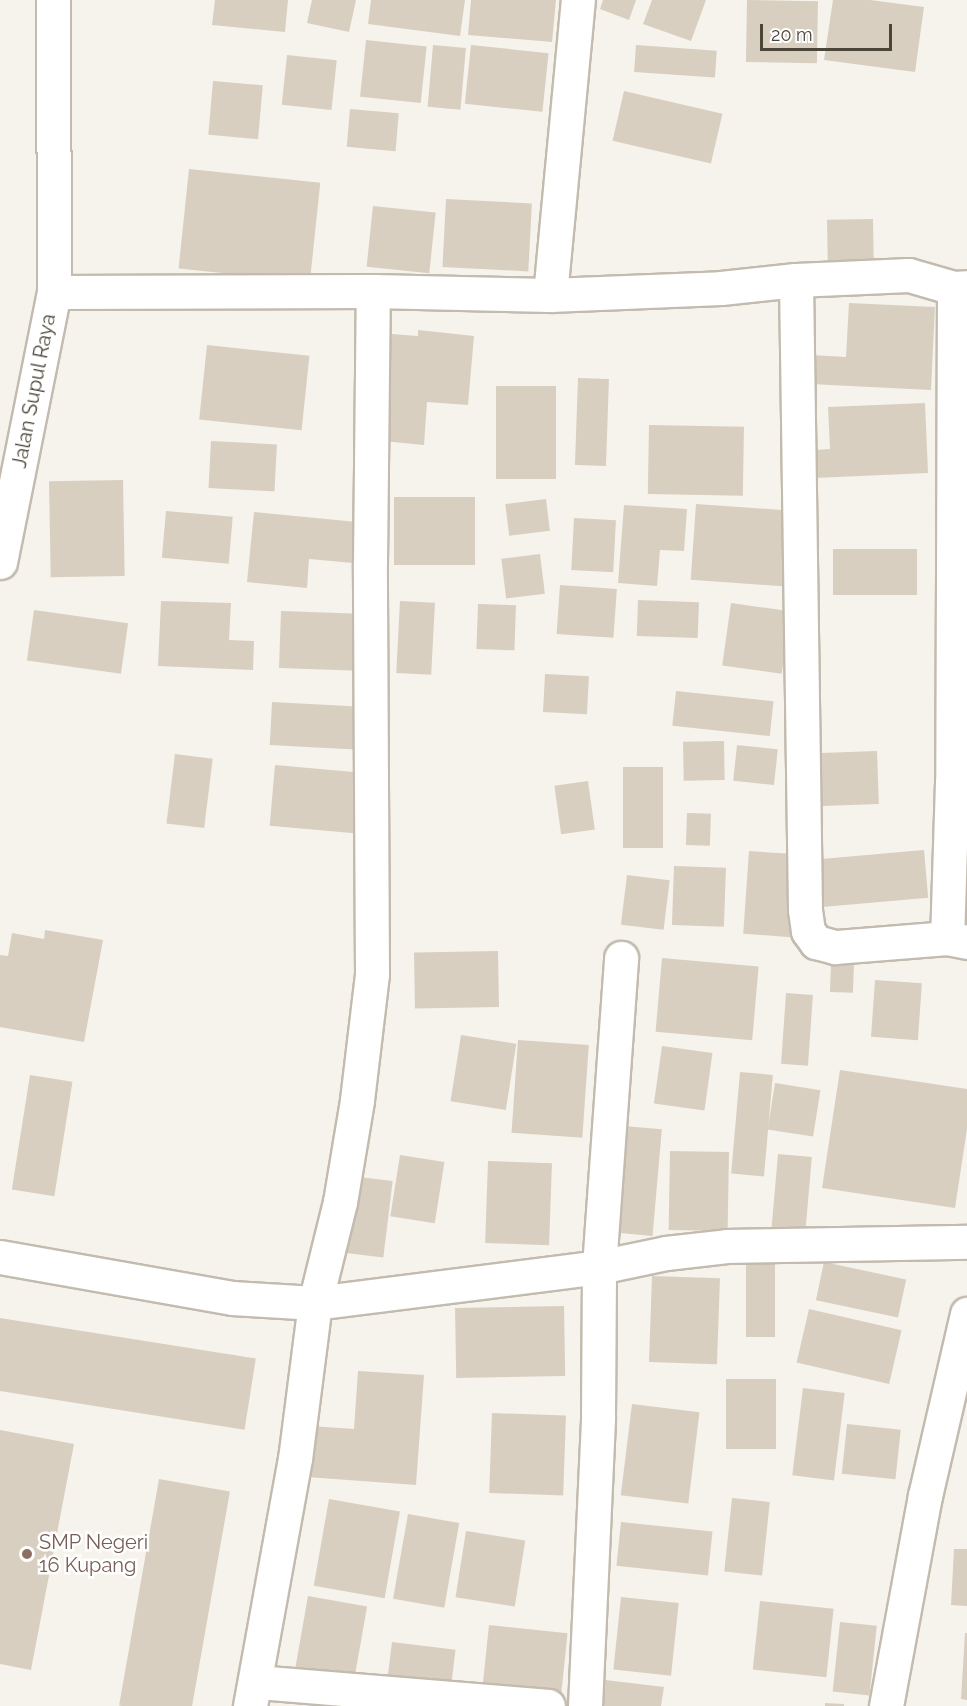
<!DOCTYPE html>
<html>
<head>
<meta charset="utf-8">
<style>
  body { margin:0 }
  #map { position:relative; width:967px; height:1706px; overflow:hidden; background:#f6f3ec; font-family:Raleway,sans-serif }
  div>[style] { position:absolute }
  .building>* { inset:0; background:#d8cfc1; transform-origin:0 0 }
  .roads { filter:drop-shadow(2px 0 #c2bbae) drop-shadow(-2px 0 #c2bbae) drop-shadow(0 2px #c2bbae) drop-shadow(0 -2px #c2bbae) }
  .minor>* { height:33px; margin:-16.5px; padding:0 16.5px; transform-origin:16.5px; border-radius:16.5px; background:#fff }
  .dots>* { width:16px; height:16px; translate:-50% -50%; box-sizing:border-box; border:3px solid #fff; border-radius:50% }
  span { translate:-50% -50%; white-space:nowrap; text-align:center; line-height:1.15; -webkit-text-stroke:5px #fff; paint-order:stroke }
  .street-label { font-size:20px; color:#4b4439 }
  .education-label { font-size:20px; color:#785e54 }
  .left { translate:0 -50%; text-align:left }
  .scale { position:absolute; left:760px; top:24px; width:132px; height:27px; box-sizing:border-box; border:3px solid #4b4439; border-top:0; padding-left:8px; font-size:18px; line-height:21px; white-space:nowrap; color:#4b4439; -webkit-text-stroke:4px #fff; paint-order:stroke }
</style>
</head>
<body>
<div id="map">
  <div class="building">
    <i style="clip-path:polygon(215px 0,288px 0,285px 32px,212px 25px)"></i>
    <i style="clip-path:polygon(312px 0,356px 0,349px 32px,307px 23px)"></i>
    <i style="clip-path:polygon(371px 0,465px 0,460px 36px,368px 24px)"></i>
    <i style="clip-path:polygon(471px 0,556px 0,552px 42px,468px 35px)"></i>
    <i style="clip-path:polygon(603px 0,636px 0,629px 20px,600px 9px)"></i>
    <i style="clip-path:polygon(652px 0,706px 0,691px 41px,643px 24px)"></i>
    <i style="left:747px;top:0;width:71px;height:62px;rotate:1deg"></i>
    <i style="clip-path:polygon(833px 0,870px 0,924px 7px,915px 72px,824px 60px)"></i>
    <i style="left:366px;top:40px;width:61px;height:57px;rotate:6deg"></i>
    <i style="left:433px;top:45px;width:33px;height:62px;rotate:5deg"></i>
    <i style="left:471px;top:45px;width:78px;height:59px;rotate:6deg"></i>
    <i style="left:636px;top:45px;width:81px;height:27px;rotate:4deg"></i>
    <i style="left:287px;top:55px;width:50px;height:50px;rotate:6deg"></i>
    <i style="left:213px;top:81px;width:50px;height:54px;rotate:5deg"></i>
    <i style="left:624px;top:91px;width:101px;height:51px;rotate:13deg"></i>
    <i style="left:350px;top:109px;width:49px;height:38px;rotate:5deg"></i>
    <i style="left:189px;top:169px;width:132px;height:100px;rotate:6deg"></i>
    <i style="left:446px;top:199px;width:86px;height:68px;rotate:3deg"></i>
    <i style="left:373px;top:206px;width:63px;height:61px;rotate:6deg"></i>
    <i style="left:873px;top:219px;width:43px;height:46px;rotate:89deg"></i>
    <i style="clip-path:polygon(849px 303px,935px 307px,931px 390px,810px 384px,812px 355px,846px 357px)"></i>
    <i style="clip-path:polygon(418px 330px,474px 336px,468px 405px,427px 402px,424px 445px,382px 441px,392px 334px,418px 336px)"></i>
    <i style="left:207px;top:345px;width:103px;height:75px;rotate:6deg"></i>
    <i style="left:578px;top:378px;width:31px;height:87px;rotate:2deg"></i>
    <i style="left:556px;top:386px;width:93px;height:60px;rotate:90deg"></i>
    <i style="clip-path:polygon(925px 403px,928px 473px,815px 478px,814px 450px,830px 449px,828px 407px)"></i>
    <i style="left:649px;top:425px;width:95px;height:69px;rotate:1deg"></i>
    <i style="left:211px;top:441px;width:66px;height:47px;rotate:3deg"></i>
    <i style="left:123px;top:480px;width:96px;height:74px;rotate:89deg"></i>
    <i style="left:394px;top:497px;width:81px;height:68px"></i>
    <i style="left:546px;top:499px;width:32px;height:41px;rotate:83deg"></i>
    <i style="left:696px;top:504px;width:92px;height:76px;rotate:4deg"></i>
    <i style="clip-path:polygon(624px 505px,687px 509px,684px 551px,660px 550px,657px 586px,618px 583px)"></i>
    <i style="left:166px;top:511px;width:67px;height:47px;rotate:5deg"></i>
    <i style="clip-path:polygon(254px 512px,357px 522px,353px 563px,309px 559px,307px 588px,247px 582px)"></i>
    <i style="left:574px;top:518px;width:42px;height:52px;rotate:3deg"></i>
    <i style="left:833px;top:549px;width:84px;height:46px"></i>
    <i style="left:540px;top:554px;width:40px;height:39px;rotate:83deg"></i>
    <i style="left:560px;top:585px;width:57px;height:49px;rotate:4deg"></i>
    <i style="left:638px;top:600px;width:61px;height:36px;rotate:2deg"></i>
    <i style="clip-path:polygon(161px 601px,231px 603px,229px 640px,254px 641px,253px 670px,158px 666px)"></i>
    <i style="left:400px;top:601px;width:35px;height:72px;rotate:3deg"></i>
    <i style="left:731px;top:603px;width:60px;height:63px;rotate:8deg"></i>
    <i style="left:478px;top:604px;width:38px;height:45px;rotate:2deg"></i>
    <i style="left:34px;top:610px;width:95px;height:51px;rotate:8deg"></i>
    <i style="left:281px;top:611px;width:79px;height:57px;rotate:2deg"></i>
    <i style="left:545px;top:674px;width:44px;height:38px;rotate:3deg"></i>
    <i style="left:676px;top:691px;width:98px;height:35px;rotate:6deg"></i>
    <i style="left:272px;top:702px;width:85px;height:43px;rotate:3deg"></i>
    <i style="left:724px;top:741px;width:39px;height:41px;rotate:89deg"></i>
    <i style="left:737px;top:745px;width:41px;height:36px;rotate:6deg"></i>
    <i style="left:877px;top:751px;width:53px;height:56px;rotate:88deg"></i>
    <i style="left:175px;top:754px;width:38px;height:70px;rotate:7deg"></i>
    <i style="left:275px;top:765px;width:85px;height:61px;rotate:5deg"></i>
    <i style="left:623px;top:767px;width:40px;height:81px"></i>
    <i style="left:588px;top:781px;width:49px;height:34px;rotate:82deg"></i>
    <i style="left:687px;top:813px;width:24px;height:32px;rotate:2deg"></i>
    <i style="left:924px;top:850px;width:48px;height:106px;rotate:85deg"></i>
    <i style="left:749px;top:851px;width:48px;height:83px;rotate:4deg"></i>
    <i style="left:674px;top:866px;width:52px;height:59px;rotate:2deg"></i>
    <i style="left:627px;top:875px;width:43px;height:50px;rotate:7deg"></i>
    <i style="clip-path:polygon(45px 930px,103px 940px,84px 1042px,0 1027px,0 955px,8px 956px,12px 933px,44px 939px)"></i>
    <i style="left:498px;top:951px;width:56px;height:84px;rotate:89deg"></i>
    <i style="left:662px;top:958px;width:97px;height:74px;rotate:5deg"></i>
    <i style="left:831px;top:963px;width:23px;height:29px;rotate:2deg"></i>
    <i style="left:875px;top:980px;width:47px;height:57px;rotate:4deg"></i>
    <i style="left:786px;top:993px;width:27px;height:71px;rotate:4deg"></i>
    <i style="left:461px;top:1035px;width:56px;height:67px;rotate:9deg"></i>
    <i style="left:518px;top:1040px;width:71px;height:93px;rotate:4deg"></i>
    <i style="left:662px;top:1046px;width:51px;height:58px;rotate:8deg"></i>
    <i style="clip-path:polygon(840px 1070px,967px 1089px,967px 1129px,955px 1208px,822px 1188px)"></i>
    <i style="left:740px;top:1072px;width:33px;height:102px;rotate:5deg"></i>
    <i style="left:30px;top:1075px;width:43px;height:116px;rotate:9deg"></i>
    <i style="left:775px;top:1083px;width:46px;height:47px;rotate:9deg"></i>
    <i style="left:624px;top:1126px;width:38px;height:107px;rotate:5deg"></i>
    <i style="left:670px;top:1151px;width:59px;height:79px;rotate:1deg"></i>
    <i style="left:778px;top:1154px;width:34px;height:73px;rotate:5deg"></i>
    <i style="left:400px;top:1155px;width:45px;height:62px;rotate:9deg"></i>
    <i style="left:488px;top:1161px;width:64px;height:82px;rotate:2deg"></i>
    <i style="left:351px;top:1176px;width:42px;height:77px;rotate:7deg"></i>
    <i style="left:824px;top:1262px;width:84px;height:39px;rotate:12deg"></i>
    <i style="left:746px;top:1264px;width:29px;height:73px"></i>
    <i style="left:652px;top:1276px;width:68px;height:86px;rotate:2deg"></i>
    <i style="left:564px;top:1306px;width:70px;height:109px;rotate:89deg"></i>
    <i style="left:809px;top:1309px;width:95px;height:55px;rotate:13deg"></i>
    <i style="left:0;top:1318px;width:259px;height:72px;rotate:9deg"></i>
    <i style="clip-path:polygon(358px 1371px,424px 1375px,416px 1485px,307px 1477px,311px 1426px,354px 1429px)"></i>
    <i style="left:726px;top:1379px;width:50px;height:70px"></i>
    <i style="left:803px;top:1388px;width:42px;height:88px;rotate:7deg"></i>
    <i style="left:632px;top:1404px;width:68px;height:92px;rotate:7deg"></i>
    <i style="left:492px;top:1413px;width:74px;height:80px;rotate:2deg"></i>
    <i style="left:847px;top:1424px;width:54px;height:50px;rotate:6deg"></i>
    <i style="clip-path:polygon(0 1430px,74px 1444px,31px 1670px,0 1664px)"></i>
    <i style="left:159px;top:1479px;width:72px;height:230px;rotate:10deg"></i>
    <i style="left:732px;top:1498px;width:38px;height:74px;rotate:6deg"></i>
    <i style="left:329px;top:1499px;width:72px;height:88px;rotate:10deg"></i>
    <i style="left:408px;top:1514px;width:52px;height:86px;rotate:10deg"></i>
    <i style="left:621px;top:1522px;width:92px;height:44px;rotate:6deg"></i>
    <i style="left:466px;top:1531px;width:60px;height:67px;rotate:9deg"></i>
    <i style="clip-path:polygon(954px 1549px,967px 1549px,967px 1606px,951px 1605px)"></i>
    <i style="left:308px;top:1596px;width:60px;height:78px;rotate:10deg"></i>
    <i style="left:621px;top:1597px;width:58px;height:73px;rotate:6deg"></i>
    <i style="left:760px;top:1601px;width:74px;height:69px;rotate:6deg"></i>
    <i style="left:840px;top:1622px;width:37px;height:70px;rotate:6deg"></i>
    <i style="left:489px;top:1625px;width:79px;height:65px;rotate:6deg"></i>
    <i style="clip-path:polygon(965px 1633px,967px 1633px,967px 1700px,961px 1699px)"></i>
    <i style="left:392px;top:1642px;width:64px;height:42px;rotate:7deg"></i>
    <i style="clip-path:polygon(597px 1679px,664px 1687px,661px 1706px,594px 1706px)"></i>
    <i style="clip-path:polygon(825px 1703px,844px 1704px,844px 1706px,825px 1706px)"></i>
  </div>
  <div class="roads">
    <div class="minor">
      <i style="left:796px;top:280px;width:630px;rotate:89.18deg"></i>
      <i style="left:805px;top:910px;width:21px;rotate:82deg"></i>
      <i style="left:808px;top:931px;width:14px;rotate:54deg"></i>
      <i style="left:816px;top:942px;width:20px;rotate:15deg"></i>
      <i style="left:835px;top:947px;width:112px;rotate:-4.6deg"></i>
      <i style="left:954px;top:288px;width:494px;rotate:90.2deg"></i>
      <i style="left:952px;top:782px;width:156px;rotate:91.8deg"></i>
      <i style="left:947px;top:938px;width:20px;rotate:11deg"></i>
      <i style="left:54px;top:292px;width:319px;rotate:-0.2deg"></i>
      <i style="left:373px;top:291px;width:177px;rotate:1.3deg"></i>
      <i style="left:550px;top:295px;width:171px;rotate:-2.3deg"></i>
      <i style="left:721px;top:288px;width:75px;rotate:-6.1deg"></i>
      <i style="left:796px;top:280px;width:113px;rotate:-2.5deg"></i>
      <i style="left:909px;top:275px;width:47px;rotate:16.1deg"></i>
      <i style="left:954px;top:288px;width:13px;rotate:-4deg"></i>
      <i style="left:550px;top:295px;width:296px;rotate:-84.6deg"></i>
      <i style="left:0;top:562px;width:275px;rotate:-78.7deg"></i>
      <i style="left:54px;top:292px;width:292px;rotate:-90.2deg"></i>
      <i style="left:0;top:1257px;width:236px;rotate:10deg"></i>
      <i style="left:232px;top:1298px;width:83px;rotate:3.4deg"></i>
      <i style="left:315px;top:1303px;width:286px;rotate:-7.2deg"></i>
      <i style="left:599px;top:1267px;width:68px;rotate:-11.8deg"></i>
      <i style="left:666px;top:1253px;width:61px;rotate:-6.5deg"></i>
      <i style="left:727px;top:1246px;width:240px;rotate:-1deg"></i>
      <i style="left:257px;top:1682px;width:292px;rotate:4.7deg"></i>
      <i style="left:250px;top:1706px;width:251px;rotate:-79.7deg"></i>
      <i style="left:295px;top:1459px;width:157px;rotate:-82.7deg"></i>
      <i style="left:315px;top:1303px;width:104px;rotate:-76.1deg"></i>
      <i style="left:340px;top:1202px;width:103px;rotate:-80.5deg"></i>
      <i style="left:357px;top:1100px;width:127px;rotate:-83.2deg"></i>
      <i style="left:372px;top:974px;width:411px;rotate:-90.3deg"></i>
      <i style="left:370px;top:563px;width:272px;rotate:-89.4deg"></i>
      <i style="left:585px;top:1706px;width:290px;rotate:-87.4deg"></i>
      <i style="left:598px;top:1416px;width:149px;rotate:-89.6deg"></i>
      <i style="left:599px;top:1267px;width:310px;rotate:-85.9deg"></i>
      <i style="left:886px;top:1706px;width:214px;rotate:-79.5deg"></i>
      <i style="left:925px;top:1496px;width:187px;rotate:-77deg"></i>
    </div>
  </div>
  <div class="dots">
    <i style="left:27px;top:1554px;background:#8d6e63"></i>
  </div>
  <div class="street-label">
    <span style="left:34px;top:391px;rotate:-79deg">Jalan Supul Raya</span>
  </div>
  <div class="education-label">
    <span class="left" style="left:39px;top:1554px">SMP Negeri<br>16 Kupang</span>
  </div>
  <div class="scale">20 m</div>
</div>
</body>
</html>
